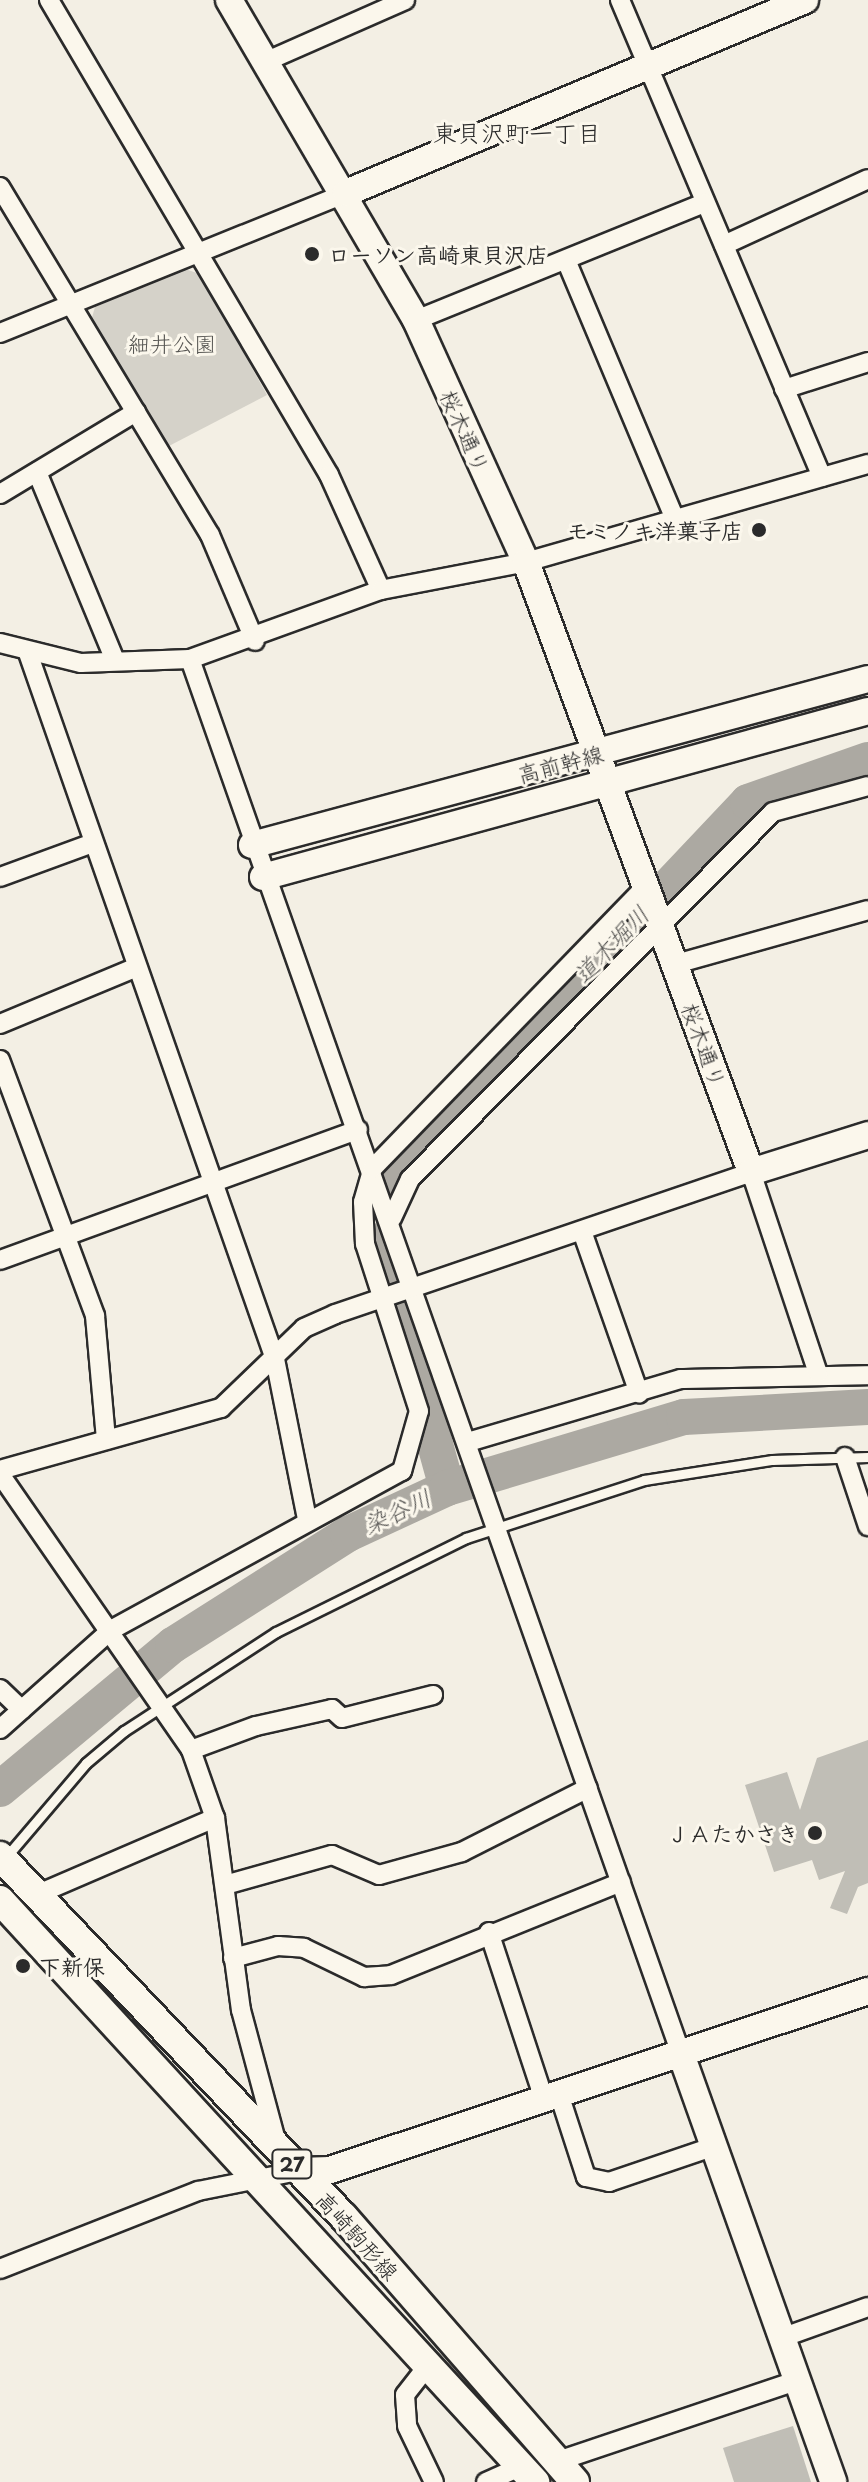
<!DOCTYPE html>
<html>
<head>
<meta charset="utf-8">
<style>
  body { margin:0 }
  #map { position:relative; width:868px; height:2482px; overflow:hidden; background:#f3efe4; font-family:"Playpen Sans","Klee One",sans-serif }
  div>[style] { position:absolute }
  .green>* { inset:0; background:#d5d2c9 }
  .river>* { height:36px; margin:-18px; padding:0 18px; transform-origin:18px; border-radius:18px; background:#aca9a2 }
  .building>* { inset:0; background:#c0beb6 }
  .roads { filter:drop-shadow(2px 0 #2b2b2b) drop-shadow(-2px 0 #2b2b2b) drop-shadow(0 2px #2b2b2b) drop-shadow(0 -2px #2b2b2b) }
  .lane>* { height:9px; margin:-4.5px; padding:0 4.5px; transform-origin:4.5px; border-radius:4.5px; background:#fbf7ec }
  .street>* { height:18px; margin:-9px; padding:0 9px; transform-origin:9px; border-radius:9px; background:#fbf7ec }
  .secondary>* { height:26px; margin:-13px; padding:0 13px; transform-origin:13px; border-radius:13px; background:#fbf7ec }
  .primary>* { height:28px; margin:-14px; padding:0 14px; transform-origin:14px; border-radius:14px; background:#fbf7ec }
  .dots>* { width:22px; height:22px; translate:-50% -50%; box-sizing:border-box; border:4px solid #fbf7ec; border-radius:50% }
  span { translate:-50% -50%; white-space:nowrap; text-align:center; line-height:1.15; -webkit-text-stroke:6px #fbf7ec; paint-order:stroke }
  .shield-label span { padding:2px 6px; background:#fbf7ec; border:2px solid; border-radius:6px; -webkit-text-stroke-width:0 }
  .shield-label { font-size:20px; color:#2b2b2b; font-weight:700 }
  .poi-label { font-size:22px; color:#2b2b2b; font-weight:700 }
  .left { translate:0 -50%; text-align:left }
  .right { translate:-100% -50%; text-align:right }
  .park-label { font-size:22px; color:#565552 }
  .street-label { font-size:22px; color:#2b2b2b }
  .neighbourhood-label { font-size:24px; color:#2b2b2b }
  .water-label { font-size:24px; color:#585755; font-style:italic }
</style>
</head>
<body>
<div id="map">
  <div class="green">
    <i style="clip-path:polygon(185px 269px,200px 274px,267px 395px,167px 447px,91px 321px,95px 307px)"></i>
  </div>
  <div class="river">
    <i style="left:390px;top:1181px;width:521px;rotate:-46.63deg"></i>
    <i style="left:748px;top:802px;width:127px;rotate:-19.3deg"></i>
    <i style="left:379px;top:1241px;width:256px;rotate:74.6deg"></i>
    <i style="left:0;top:1789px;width:225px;rotate:-39.8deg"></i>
    <i style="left:173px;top:1645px;width:207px;rotate:-32.4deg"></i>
    <i style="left:348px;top:1534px;width:109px;rotate:-24.9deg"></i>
    <i style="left:447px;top:1488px;width:247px;rotate:-16.7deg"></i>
    <i style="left:684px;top:1417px;width:184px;rotate:-3.1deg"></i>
  </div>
  <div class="building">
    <i style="clip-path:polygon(868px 1740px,868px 1883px,858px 1887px,847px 1914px,830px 1908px,845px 1871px,819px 1880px,812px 1860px,774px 1872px,745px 1785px,787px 1772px,800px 1810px,817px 1758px)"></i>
    <i style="clip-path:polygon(793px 2426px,811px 2482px,734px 2482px,723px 2448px)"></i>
  </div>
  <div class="roads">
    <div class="lane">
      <i style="left:6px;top:1857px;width:123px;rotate:-49.6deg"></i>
      <i style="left:86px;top:1763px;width:50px;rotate:-40.1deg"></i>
      <i style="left:124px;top:1731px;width:181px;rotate:-33.1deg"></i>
      <i style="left:276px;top:1632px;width:212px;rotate:-26.3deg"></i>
      <i style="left:466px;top:1538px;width:187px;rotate:-18deg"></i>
      <i style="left:644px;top:1480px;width:130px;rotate:-8.9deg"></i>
      <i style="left:772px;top:1460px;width:96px;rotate:-1.8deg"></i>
    </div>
    <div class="street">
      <i style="left:49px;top:0;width:551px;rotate:59.48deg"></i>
      <i style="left:329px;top:475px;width:126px;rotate:65.7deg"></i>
      <i style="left:620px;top:0;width:518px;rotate:67.05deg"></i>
      <i style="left:267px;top:61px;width:151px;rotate:-23.8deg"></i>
      <i style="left:0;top:187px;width:406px;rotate:58.9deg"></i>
      <i style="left:210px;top:535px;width:115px;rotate:67deg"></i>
      <i style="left:724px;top:245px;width:158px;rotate:-24.6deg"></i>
      <i style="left:566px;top:260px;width:284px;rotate:67.2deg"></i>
      <i style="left:416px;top:320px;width:311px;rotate:-22.1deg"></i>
      <i style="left:0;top:333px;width:373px;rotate:-22deg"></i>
      <i style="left:784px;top:389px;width:88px;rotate:-17.8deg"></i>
      <i style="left:37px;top:472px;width:204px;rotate:67.5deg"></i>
      <i style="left:0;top:494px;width:159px;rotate:-31.1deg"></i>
      <i style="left:0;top:643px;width:83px;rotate:13.9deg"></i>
      <i style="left:81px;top:663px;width:109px;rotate:-2.1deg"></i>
      <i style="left:190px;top:659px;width:203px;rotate:-19.9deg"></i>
      <i style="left:381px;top:590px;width:148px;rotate:-10.9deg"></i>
      <i style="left:526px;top:562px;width:356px;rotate:-16deg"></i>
      <i style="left:28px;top:653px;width:748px;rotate:70.72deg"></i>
      <i style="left:275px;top:1359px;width:163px;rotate:78.7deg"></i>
      <i style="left:190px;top:659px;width:1479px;rotate:70.61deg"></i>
      <i style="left:0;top:877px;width:99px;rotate:-20.1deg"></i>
      <i style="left:676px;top:964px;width:199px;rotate:-15.7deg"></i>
      <i style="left:0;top:1024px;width:148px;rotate:-22.6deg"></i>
      <i style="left:0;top:1060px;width:273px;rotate:69.6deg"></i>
      <i style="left:95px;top:1316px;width:124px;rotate:84.9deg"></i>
      <i style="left:392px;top:1218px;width:43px;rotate:-65.2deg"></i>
      <i style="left:410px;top:1179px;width:516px;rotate:-45.31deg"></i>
      <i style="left:773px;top:812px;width:98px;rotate:-15.3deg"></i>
      <i style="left:583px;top:1234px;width:169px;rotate:70.6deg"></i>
      <i style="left:0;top:1260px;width:381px;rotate:-20deg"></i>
      <i style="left:468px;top:1442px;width:222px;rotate:-16.5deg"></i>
      <i style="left:681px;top:1379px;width:187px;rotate:-1.2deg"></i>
      <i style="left:845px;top:1457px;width:73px;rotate:71.6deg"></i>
      <i style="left:0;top:1470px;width:230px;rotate:-15.7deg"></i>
      <i style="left:221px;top:1408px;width:115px;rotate:-43.9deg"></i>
      <i style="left:304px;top:1328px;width:34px;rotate:-24deg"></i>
      <i style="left:335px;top:1314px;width:440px;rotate:-18.8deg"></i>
      <i style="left:751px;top:1172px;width:212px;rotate:71.6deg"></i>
      <i style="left:0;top:1474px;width:336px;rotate:55.3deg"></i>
      <i style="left:191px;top:1750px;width:72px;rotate:70.6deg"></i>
      <i style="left:215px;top:1818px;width:194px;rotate:82.3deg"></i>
      <i style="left:241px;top:2010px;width:136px;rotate:75deg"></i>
      <i style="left:0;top:1689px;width:30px;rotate:44deg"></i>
      <i style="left:0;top:1729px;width:149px;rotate:-41.7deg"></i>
      <i style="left:111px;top:1630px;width:332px;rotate:-28.7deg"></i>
      <i style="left:402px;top:1471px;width:62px;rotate:-74.2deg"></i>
      <i style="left:419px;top:1411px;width:176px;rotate:-107.9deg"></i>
      <i style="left:365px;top:1244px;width:42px;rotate:-92.7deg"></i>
      <i style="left:363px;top:1202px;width:35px;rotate:-74deg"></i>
      <i style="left:373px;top:1168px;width:395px;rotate:-45.9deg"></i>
      <i style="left:191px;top:1750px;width:69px;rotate:-20.3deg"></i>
      <i style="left:256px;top:1726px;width:78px;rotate:-12.6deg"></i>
      <i style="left:332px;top:1709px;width:13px;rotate:42deg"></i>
      <i style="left:342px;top:1718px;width:94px;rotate:-14.2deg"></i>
      <i style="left:225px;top:1885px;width:111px;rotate:-15.7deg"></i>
      <i style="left:332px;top:1855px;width:51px;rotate:23.1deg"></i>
      <i style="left:379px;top:1875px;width:86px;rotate:-15.5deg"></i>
      <i style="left:462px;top:1852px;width:141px;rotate:-26.9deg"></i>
      <i style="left:36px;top:1895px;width:195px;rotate:-23.3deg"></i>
      <i style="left:489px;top:1932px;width:179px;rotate:71.8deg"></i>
      <i style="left:233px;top:1958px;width:47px;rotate:-14.9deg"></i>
      <i style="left:278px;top:1946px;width:26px;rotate:4deg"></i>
      <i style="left:304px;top:1948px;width:67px;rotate:25.8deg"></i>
      <i style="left:364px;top:1977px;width:27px;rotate:-4deg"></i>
      <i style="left:391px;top:1975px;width:248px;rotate:-22deg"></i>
      <i style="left:560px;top:2097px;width:84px;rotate:72deg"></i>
      <i style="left:586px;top:2177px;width:24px;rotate:12deg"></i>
      <i style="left:609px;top:2182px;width:112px;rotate:-18.8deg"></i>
      <i style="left:0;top:2269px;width:213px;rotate:-21.5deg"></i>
      <i style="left:198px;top:2191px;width:102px;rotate:-11.3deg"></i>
      <i style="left:784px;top:2337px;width:89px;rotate:-19.7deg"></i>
      <i style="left:429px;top:2364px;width:39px;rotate:128deg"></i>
      <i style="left:405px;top:2395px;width:31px;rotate:86deg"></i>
      <i style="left:407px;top:2426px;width:62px;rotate:64.3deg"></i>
      <i style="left:558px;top:2461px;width:254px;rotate:-18.6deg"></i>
      <i style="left:486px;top:2482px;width:39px;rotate:-24deg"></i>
    </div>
    <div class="secondary">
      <i style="left:229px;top:0;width:371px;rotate:59.7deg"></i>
      <i style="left:416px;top:320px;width:266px;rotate:65.6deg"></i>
      <i style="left:526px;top:562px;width:650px;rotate:69.75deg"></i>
      <i style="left:751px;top:1172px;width:123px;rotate:-17.5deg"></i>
      <i style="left:346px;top:193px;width:498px;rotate:-22.8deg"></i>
      <i style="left:252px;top:845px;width:638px;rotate:-15.08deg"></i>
      <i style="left:263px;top:877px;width:627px;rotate:-15.34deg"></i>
      <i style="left:681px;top:2054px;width:454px;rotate:70.4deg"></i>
      <i style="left:298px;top:2171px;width:32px;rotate:-2deg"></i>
      <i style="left:330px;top:2170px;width:567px;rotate:-18.4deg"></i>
    </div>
    <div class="primary">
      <i style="left:0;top:1856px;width:497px;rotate:46.4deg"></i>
      <i style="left:343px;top:2216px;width:353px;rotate:48.9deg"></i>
      <i style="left:0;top:1900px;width:791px;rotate:47.41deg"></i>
    </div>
  </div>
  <div class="dots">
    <i style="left:312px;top:254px;background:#2b2b2b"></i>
    <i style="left:759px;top:530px;background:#2b2b2b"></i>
    <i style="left:815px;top:1833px;background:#2b2b2b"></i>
    <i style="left:23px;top:1966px;background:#2b2b2b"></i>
  </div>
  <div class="shield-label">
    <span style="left:292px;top:2164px">27</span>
  </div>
  <div class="poi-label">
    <span class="left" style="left:328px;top:254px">ローソン高崎東貝沢店</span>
    <span class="right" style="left:743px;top:530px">モミノキ洋菓子店</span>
    <span class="right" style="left:799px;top:1833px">ＪＡたかさき</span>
    <span class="left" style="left:39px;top:1966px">下新保</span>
  </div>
  <div class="park-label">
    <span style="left:172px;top:343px">細井公園</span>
  </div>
  <div class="street-label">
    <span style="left:466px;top:431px;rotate:66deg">桜木通り</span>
    <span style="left:560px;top:763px;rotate:-15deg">高前幹線</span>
    <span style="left:705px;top:1045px;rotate:70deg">桜木通り</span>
    <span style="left:358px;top:2235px;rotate:48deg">高崎駒形線</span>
  </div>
  <div class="neighbourhood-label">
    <span style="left:517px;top:133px">東貝沢町一丁目</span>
  </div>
  <div class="water-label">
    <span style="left:611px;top:944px;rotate:-46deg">道木堀川</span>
    <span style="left:397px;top:1511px;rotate:-25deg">染谷川</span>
  </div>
</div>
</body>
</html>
